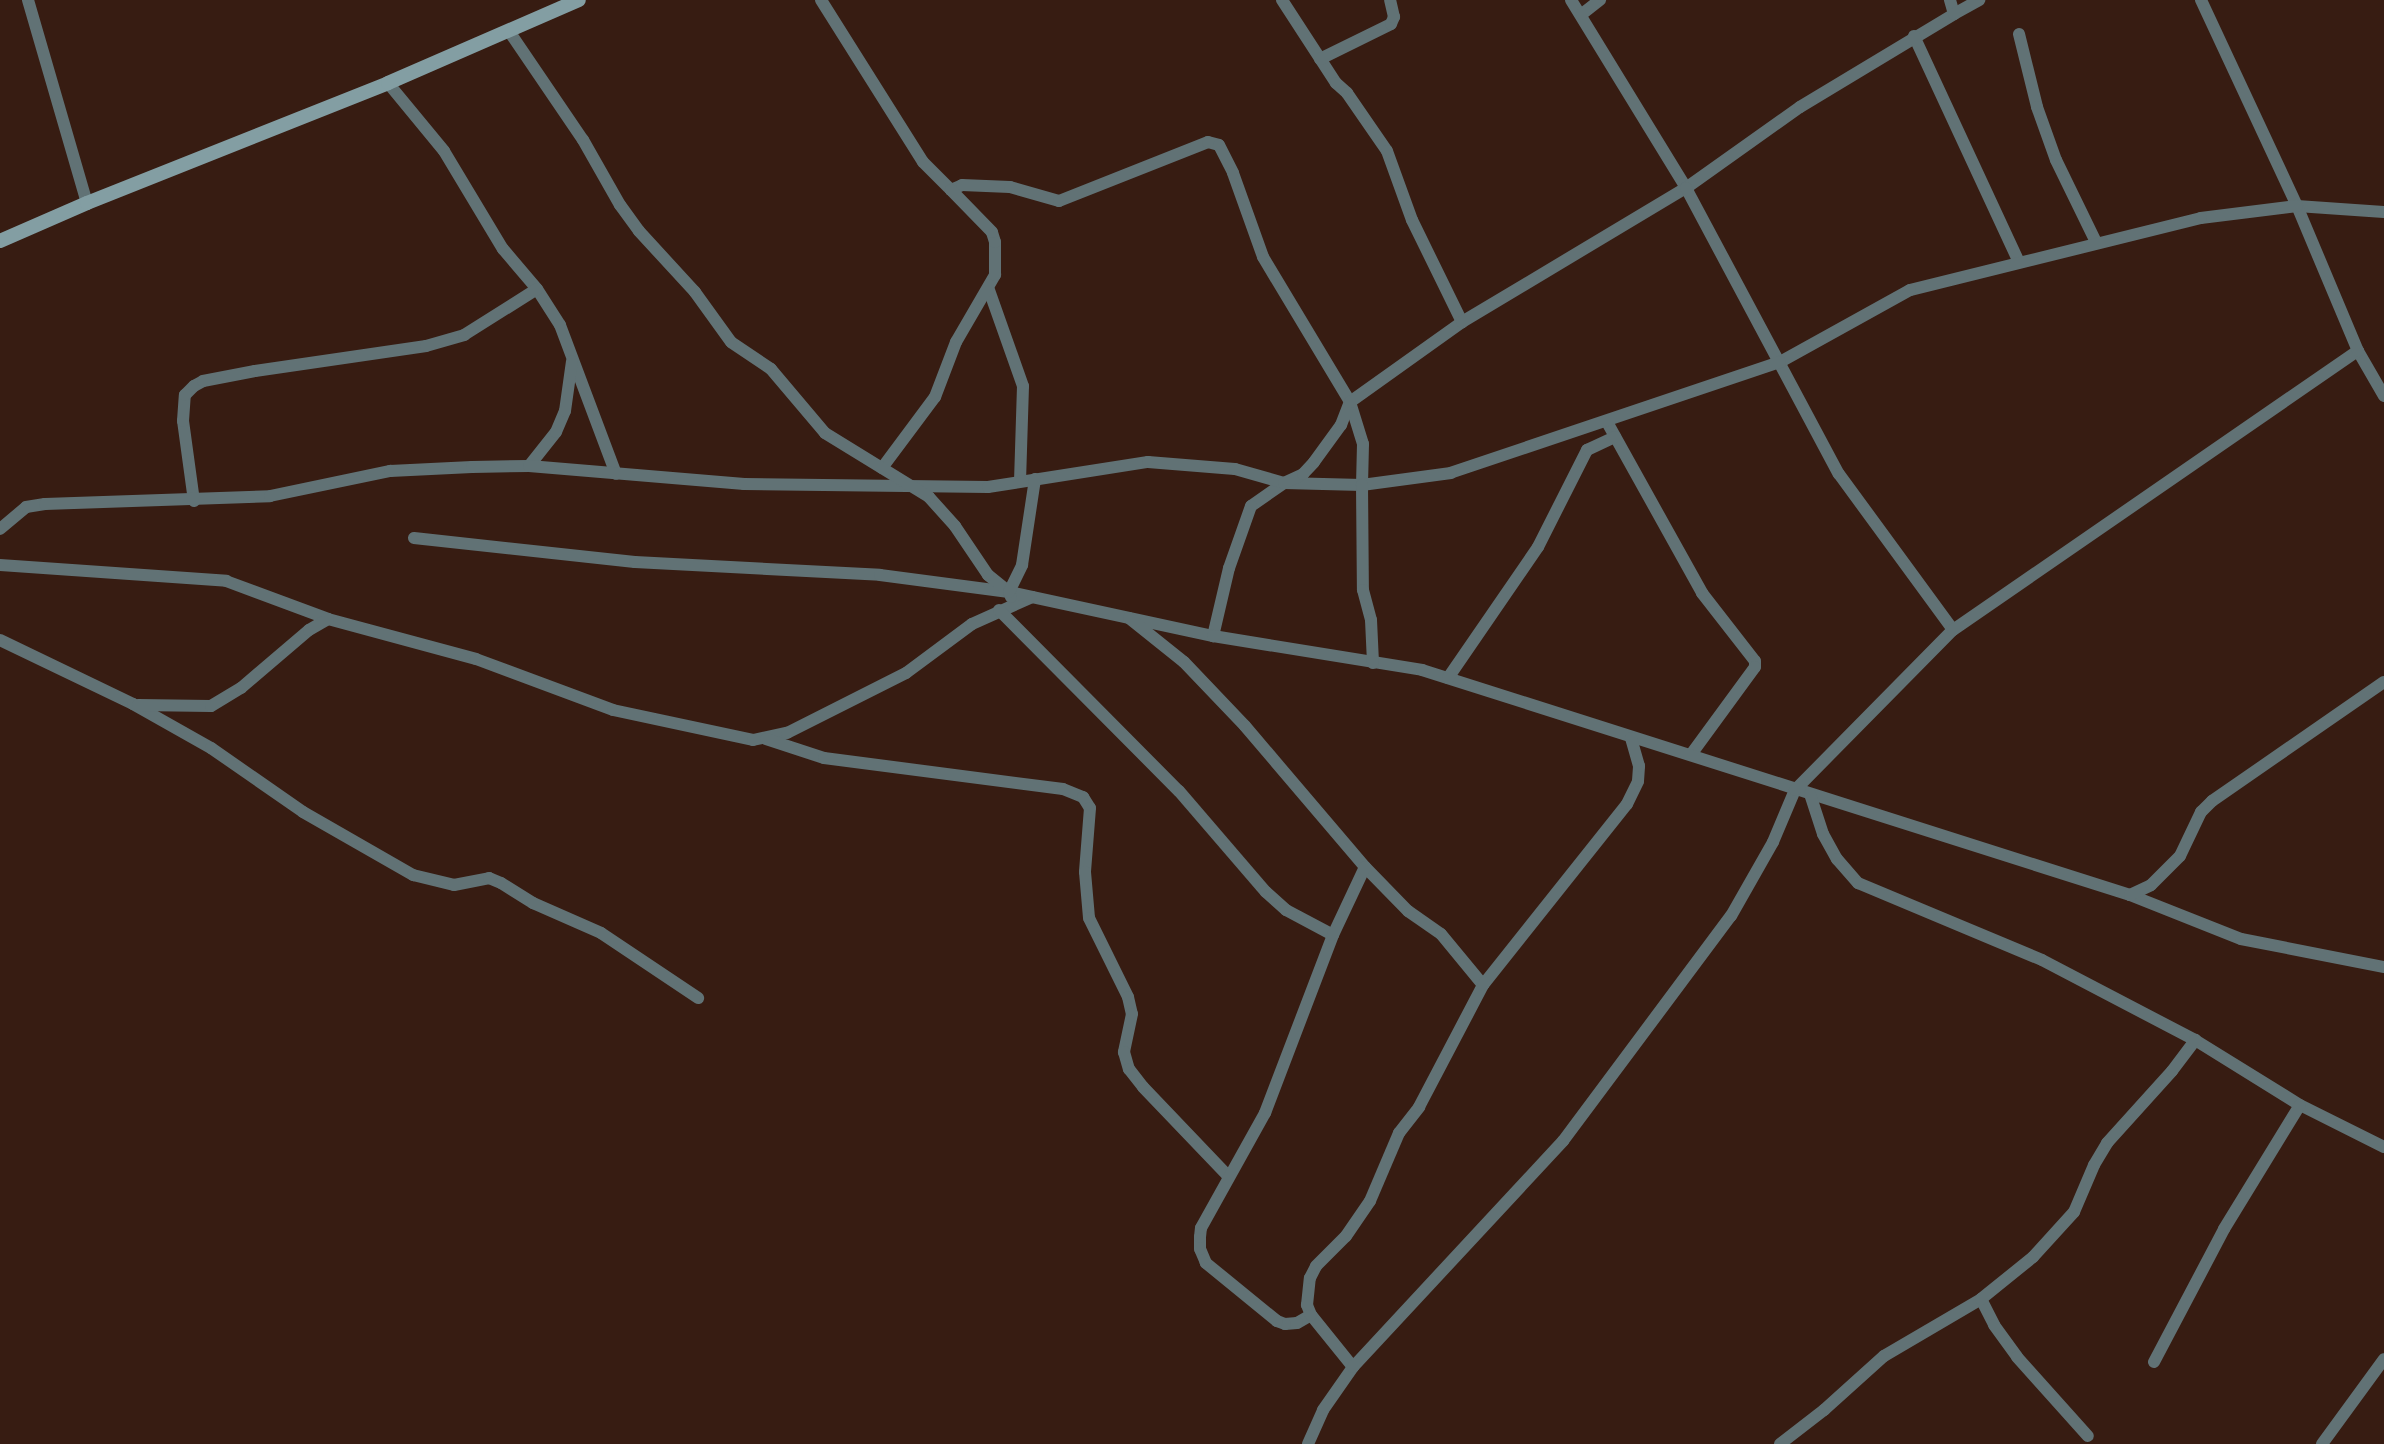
<!DOCTYPE html>
<html>
<head>
<meta charset="utf-8">
<style>
  body { margin:0 }
  #map { position:relative; width:2384px; height:1444px; overflow:hidden; background:#371c12; font-family:"Asap Condensed",sans-serif }
  div>[style] { position:absolute }
  .street>* { height:12px; margin:-6px; padding:0 6px; transform-origin:6px; border-radius:6px; background:#617275 }
  .secondary>* { height:14px; margin:-7px; padding:0 7px; transform-origin:7px; border-radius:7px; background:#839ea3 }
  span { translate:-50% -50%; white-space:nowrap; text-align:center; line-height:1.15; -webkit-text-stroke:7px #371c12; paint-order:stroke }
</style>
</head>
<body>
<div id="map">
  <div class="street">
    <i style="left:28px;top:0;width:211px;rotate:73.8deg"></i>
    <i style="left:821px;top:0;width:191px;rotate:57.8deg"></i>
    <i style="left:923px;top:162px;width:40px;rotate:45deg"></i>
    <i style="left:951px;top:190px;width:12px;rotate:-24deg"></i>
    <i style="left:962px;top:185px;width:48px;rotate:2.4deg"></i>
    <i style="left:1010px;top:187px;width:51px;rotate:15.9deg"></i>
    <i style="left:1059px;top:201px;width:160px;rotate:-21.6deg"></i>
    <i style="left:1208px;top:142px;width:11px;rotate:15deg"></i>
    <i style="left:1219px;top:145px;width:31px;rotate:63deg"></i>
    <i style="left:1233px;top:173px;width:89px;rotate:70.3deg"></i>
    <i style="left:1263px;top:257px;width:169px;rotate:59deg"></i>
    <i style="left:1350px;top:402px;width:44px;rotate:72.8deg"></i>
    <i style="left:1363px;top:444px;width:41px;rotate:91.4deg"></i>
    <i style="left:1362px;top:485px;width:78px;rotate:-178.5deg"></i>
    <i style="left:1284px;top:483px;width:40px;rotate:145.1deg"></i>
    <i style="left:1251px;top:506px;width:66px;rotate:109.5deg"></i>
    <i style="left:1229px;top:568px;width:70px;rotate:103.2deg"></i>
    <i style="left:1282px;top:0;width:99px;rotate:57deg"></i>
    <i style="left:1336px;top:83px;width:15px;rotate:42deg"></i>
    <i style="left:1347px;top:93px;width:70px;rotate:55.4deg"></i>
    <i style="left:1387px;top:151px;width:73px;rotate:70.1deg"></i>
    <i style="left:1412px;top:220px;width:114px;rotate:63.9deg"></i>
    <i style="left:1571px;top:0;width:220px;rotate:58.5deg"></i>
    <i style="left:1686px;top:188px;width:140px;rotate:-35.4deg"></i>
    <i style="left:1800px;top:107px;width:180px;rotate:-31.1deg"></i>
    <i style="left:1954px;top:14px;width:15px;rotate:-106deg"></i>
    <i style="left:2201px;top:0;width:227px;rotate:65deg"></i>
    <i style="left:2297px;top:206px;width:87px;rotate:3.9deg"></i>
    <i style="left:1582px;top:14px;width:23px;rotate:-38deg"></i>
    <i style="left:1954px;top:14px;width:29px;rotate:-29deg"></i>
    <i style="left:2019px;top:34px;width:75px;rotate:76.1deg"></i>
    <i style="left:2037px;top:107px;width:56px;rotate:70.3deg"></i>
    <i style="left:2056px;top:160px;width:91px;rotate:64deg"></i>
    <i style="left:1914px;top:36px;width:249px;rotate:65.1deg"></i>
    <i style="left:1320px;top:59px;width:79px;rotate:-26.2deg"></i>
    <i style="left:1391px;top:24px;width:8px;rotate:-67deg"></i>
    <i style="left:1394px;top:17px;width:17px;rotate:-103deg"></i>
    <i style="left:388px;top:83px;width:88px;rotate:50.5deg"></i>
    <i style="left:444px;top:151px;width:114px;rotate:59deg"></i>
    <i style="left:503px;top:249px;width:52px;rotate:49.6deg"></i>
    <i style="left:537px;top:289px;width:43px;rotate:57.4deg"></i>
    <i style="left:560px;top:325px;width:159px;rotate:69.4deg"></i>
    <i style="left:989px;top:290px;width:102px;rotate:70.5deg"></i>
    <i style="left:1023px;top:386px;width:95px;rotate:91.8deg"></i>
    <i style="left:2358px;top:351px;width:52px;rotate:60deg"></i>
    <i style="left:1607px;top:422px;width:196px;rotate:60.9deg"></i>
    <i style="left:1702px;top:593px;width:86px;rotate:52.1deg"></i>
    <i style="left:1755px;top:661px;width:6px;rotate:90deg"></i>
    <i style="left:1755px;top:667px;width:107px;rotate:126.2deg"></i>
    <i style="left:529px;top:466px;width:43px;rotate:-51.5deg"></i>
    <i style="left:556px;top:432px;width:23px;rotate:-67deg"></i>
    <i style="left:565px;top:411px;width:50px;rotate:-82deg"></i>
    <i style="left:882px;top:468px;width:89px;rotate:-53.3deg"></i>
    <i style="left:935px;top:397px;width:59px;rotate:-69.1deg"></i>
    <i style="left:956px;top:342px;width:78px;rotate:-59.8deg"></i>
    <i style="left:995px;top:275px;width:33px;rotate:-90deg"></i>
    <i style="left:995px;top:242px;width:10px;rotate:-107deg"></i>
    <i style="left:992px;top:232px;width:59px;rotate:-134.3deg"></i>
    <i style="left:194px;top:501px;width:81px;rotate:-97.8deg"></i>
    <i style="left:183px;top:421px;width:26px;rotate:-86deg"></i>
    <i style="left:185px;top:395px;width:13px;rotate:-45deg"></i>
    <i style="left:194px;top:386px;width:10px;rotate:-29deg"></i>
    <i style="left:203px;top:381px;width:53px;rotate:-10.9deg"></i>
    <i style="left:255px;top:371px;width:173px;rotate:-8.3deg"></i>
    <i style="left:426px;top:346px;width:40px;rotate:-16deg"></i>
    <i style="left:464px;top:335px;width:86px;rotate:-32.2deg"></i>
    <i style="left:0;top:529px;width:34px;rotate:-40deg"></i>
    <i style="left:26px;top:507px;width:19px;rotate:-9deg"></i>
    <i style="left:45px;top:504px;width:225px;rotate:-2deg"></i>
    <i style="left:270px;top:496px;width:123px;rotate:-11.8deg"></i>
    <i style="left:390px;top:471px;width:82px;rotate:-2.8deg"></i>
    <i style="left:472px;top:467px;width:57px;rotate:-1deg"></i>
    <i style="left:529px;top:466px;width:216px;rotate:4.8deg"></i>
    <i style="left:744px;top:484px;width:244px;rotate:0.7deg"></i>
    <i style="left:988px;top:487px;width:162px;rotate:-8.9deg"></i>
    <i style="left:1148px;top:462px;width:87px;rotate:4.6deg"></i>
    <i style="left:1235px;top:469px;width:51px;rotate:15.9deg"></i>
    <i style="left:1284px;top:483px;width:21px;rotate:-25deg"></i>
    <i style="left:1303px;top:474px;width:16px;rotate:-47deg"></i>
    <i style="left:1314px;top:462px;width:46px;rotate:-53.9deg"></i>
    <i style="left:1341px;top:425px;width:25px;rotate:-69deg"></i>
    <i style="left:1350px;top:402px;width:138px;rotate:-35.5deg"></i>
    <i style="left:1462px;top:322px;width:261px;rotate:-30.9deg"></i>
    <i style="left:1686px;top:188px;width:324px;rotate:61.9deg"></i>
    <i style="left:1839px;top:474px;width:193px;rotate:53.8deg"></i>
    <i style="left:414px;top:538px;width:222px;rotate:6.2deg"></i>
    <i style="left:635px;top:562px;width:245px;rotate:3deg"></i>
    <i style="left:880px;top:575px;width:130px;rotate:7.5deg"></i>
    <i style="left:1009px;top:592px;width:27px;rotate:-141deg"></i>
    <i style="left:988px;top:575px;width:59px;rotate:-124deg"></i>
    <i style="left:955px;top:526px;width:39px;rotate:-132deg"></i>
    <i style="left:929px;top:497px;width:122px;rotate:-148.4deg"></i>
    <i style="left:825px;top:433px;width:84px;rotate:-130.2deg"></i>
    <i style="left:771px;top:369px;width:48px;rotate:-146deg"></i>
    <i style="left:731px;top:342px;width:62px;rotate:-125.8deg"></i>
    <i style="left:695px;top:292px;width:83px;rotate:-132.6deg"></i>
    <i style="left:639px;top:231px;width:32px;rotate:-126deg"></i>
    <i style="left:620px;top:205px;width:75px;rotate:-119.6deg"></i>
    <i style="left:583px;top:140px;width:132px;rotate:-124.2deg"></i>
    <i style="left:0;top:565px;width:227px;rotate:4deg"></i>
    <i style="left:226px;top:581px;width:109px;rotate:20.4deg"></i>
    <i style="left:328px;top:619px;width:153px;rotate:15.1deg"></i>
    <i style="left:476px;top:659px;width:146px;rotate:20.4deg"></i>
    <i style="left:613px;top:710px;width:143px;rotate:12.1deg"></i>
    <i style="left:753px;top:740px;width:35px;rotate:-12deg"></i>
    <i style="left:787px;top:733px;width:133px;rotate:-26.8deg"></i>
    <i style="left:906px;top:673px;width:82px;rotate:-36.6deg"></i>
    <i style="left:972px;top:624px;width:66px;rotate:-24.2deg"></i>
    <i style="left:1009px;top:592px;width:209px;rotate:12.2deg"></i>
    <i style="left:1213px;top:636px;width:212px;rotate:9.2deg"></i>
    <i style="left:1422px;top:670px;width:743px;rotate:17.63deg"></i>
    <i style="left:2130px;top:895px;width:119px;rotate:21.6deg"></i>
    <i style="left:2241px;top:939px;width:146px;rotate:11.1deg"></i>
    <i style="left:1011px;top:597px;width:5px;rotate:-112deg"></i>
    <i style="left:1009px;top:592px;width:30px;rotate:-64deg"></i>
    <i style="left:1022px;top:565px;width:87px;rotate:-81.4deg"></i>
    <i style="left:999px;top:610px;width:255px;rotate:45.2deg"></i>
    <i style="left:1179px;top:791px;width:133px;rotate:49.3deg"></i>
    <i style="left:1266px;top:892px;width:27px;rotate:42deg"></i>
    <i style="left:1286px;top:910px;width:53px;rotate:28deg"></i>
    <i style="left:1129px;top:618px;width:70px;rotate:38.7deg"></i>
    <i style="left:1184px;top:662px;width:88px;rotate:46.4deg"></i>
    <i style="left:1245px;top:726px;width:185px;rotate:49.6deg"></i>
    <i style="left:1365px;top:867px;width:62px;rotate:45.7deg"></i>
    <i style="left:1408px;top:911px;width:40px;rotate:34.9deg"></i>
    <i style="left:1441px;top:934px;width:66px;rotate:50.5deg"></i>
    <i style="left:0;top:640px;width:148px;rotate:25.7deg"></i>
    <i style="left:133px;top:704px;width:90px;rotate:29.4deg"></i>
    <i style="left:211px;top:748px;width:112px;rotate:34.8deg"></i>
    <i style="left:303px;top:812px;width:127px;rotate:29.8deg"></i>
    <i style="left:413px;top:875px;width:42px;rotate:13.7deg"></i>
    <i style="left:454px;top:885px;width:36px;rotate:-11deg"></i>
    <i style="left:489px;top:878px;width:13px;rotate:23deg"></i>
    <i style="left:501px;top:883px;width:38px;rotate:32deg"></i>
    <i style="left:533px;top:903px;width:74px;rotate:23.8deg"></i>
    <i style="left:601px;top:933px;width:117px;rotate:33.8deg"></i>
    <i style="left:1448px;top:678px;width:159px;rotate:-55.5deg"></i>
    <i style="left:1538px;top:547px;width:109px;rotate:-63.2deg"></i>
    <i style="left:1587px;top:450px;width:31px;rotate:-25deg"></i>
    <i style="left:138px;top:705px;width:73px;rotate:0.8deg"></i>
    <i style="left:211px;top:706px;width:35px;rotate:-31deg"></i>
    <i style="left:241px;top:688px;width:89px;rotate:-40.5deg"></i>
    <i style="left:309px;top:630px;width:22px;rotate:-30deg"></i>
    <i style="left:766px;top:739px;width:61px;rotate:18.1deg"></i>
    <i style="left:824px;top:758px;width:241px;rotate:7.4deg"></i>
    <i style="left:1063px;top:789px;width:22px;rotate:22deg"></i>
    <i style="left:1083px;top:797px;width:13px;rotate:58deg"></i>
    <i style="left:1090px;top:808px;width:64px;rotate:94.5deg"></i>
    <i style="left:1085px;top:872px;width:46px;rotate:85deg"></i>
    <i style="left:1089px;top:918px;width:88px;rotate:63.7deg"></i>
    <i style="left:1128px;top:997px;width:17px;rotate:77deg"></i>
    <i style="left:1132px;top:1014px;width:39px;rotate:102deg"></i>
    <i style="left:1124px;top:1052px;width:18px;rotate:74deg"></i>
    <i style="left:1129px;top:1069px;width:23px;rotate:52deg"></i>
    <i style="left:1143px;top:1087px;width:124px;rotate:46.3deg"></i>
    <i style="left:1810px;top:794px;width:42px;rotate:72deg"></i>
    <i style="left:1823px;top:834px;width:29px;rotate:61deg"></i>
    <i style="left:1837px;top:859px;width:32px;rotate:49deg"></i>
    <i style="left:1858px;top:883px;width:199px;rotate:22.7deg"></i>
    <i style="left:2042px;top:960px;width:173px;rotate:27.6deg"></i>
    <i style="left:2195px;top:1040px;width:123px;rotate:31.8deg"></i>
    <i style="left:2300px;top:1105px;width:94px;rotate:26.6deg"></i>
    <i style="left:2130px;top:895px;width:23px;rotate:-25deg"></i>
    <i style="left:2151px;top:885px;width:41px;rotate:-45deg"></i>
    <i style="left:2180px;top:856px;width:49px;rotate:-64.5deg"></i>
    <i style="left:2201px;top:812px;width:16px;rotate:-45deg"></i>
    <i style="left:2212px;top:801px;width:209px;rotate:-34.7deg"></i>
    <i style="left:1981px;top:1299px;width:29px;rotate:63deg"></i>
    <i style="left:1994px;top:1325px;width:39px;rotate:54deg"></i>
    <i style="left:2017px;top:1357px;width:106px;rotate:48.1deg"></i>
    <i style="left:1311px;top:1315px;width:16px;rotate:150deg"></i>
    <i style="left:1297px;top:1323px;width:12px;rotate:175deg"></i>
    <i style="left:1285px;top:1324px;width:9px;rotate:-159deg"></i>
    <i style="left:1277px;top:1321px;width:92px;rotate:-140.8deg"></i>
    <i style="left:1206px;top:1263px;width:15px;rotate:-113deg"></i>
    <i style="left:1200px;top:1249px;width:12px;rotate:-90deg"></i>
    <i style="left:1200px;top:1237px;width:9px;rotate:-84deg"></i>
    <i style="left:1201px;top:1228px;width:132px;rotate:-60.9deg"></i>
    <i style="left:1265px;top:1113px;width:191px;rotate:-69.1deg"></i>
    <i style="left:1333px;top:935px;width:75px;rotate:-64.8deg"></i>
    <i style="left:2154px;top:1362px;width:150px;rotate:-62.2deg"></i>
    <i style="left:2224px;top:1229px;width:145px;rotate:-58.5deg"></i>
    <i style="left:1353px;top:1367px;width:67px;rotate:-128.9deg"></i>
    <i style="left:1311px;top:1315px;width:11px;rotate:-112deg"></i>
    <i style="left:1307px;top:1305px;width:27px;rotate:-84deg"></i>
    <i style="left:1310px;top:1278px;width:13px;rotate:-63deg"></i>
    <i style="left:1316px;top:1266px;width:42px;rotate:-45deg"></i>
    <i style="left:1346px;top:1236px;width:42px;rotate:-55.6deg"></i>
    <i style="left:1370px;top:1201px;width:74px;rotate:-66.9deg"></i>
    <i style="left:1399px;top:1133px;width:33px;rotate:-52deg"></i>
    <i style="left:1419px;top:1107px;width:138px;rotate:-62.3deg"></i>
    <i style="left:1483px;top:985px;width:231px;rotate:-51.5deg"></i>
    <i style="left:1627px;top:804px;width:25px;rotate:-64deg"></i>
    <i style="left:1638px;top:781px;width:15px;rotate:-86deg"></i>
    <i style="left:1639px;top:766px;width:29px;rotate:-106deg"></i>
    <i style="left:1308px;top:1444px;width:37px;rotate:-66deg"></i>
    <i style="left:1323px;top:1410px;width:52px;rotate:-55.1deg"></i>
    <i style="left:1353px;top:1367px;width:309px;rotate:-47.1deg"></i>
    <i style="left:1563px;top:1141px;width:281px;rotate:-53.3deg"></i>
    <i style="left:1731px;top:916px;width:85px;rotate:-60.4deg"></i>
    <i style="left:1773px;top:842px;width:56px;rotate:-67.1deg"></i>
    <i style="left:1795px;top:790px;width:225px;rotate:-45.4deg"></i>
    <i style="left:1953px;top:630px;width:492px;rotate:-34.6deg"></i>
    <i style="left:2358px;top:351px;width:157px;rotate:-112.8deg"></i>
    <i style="left:2297px;top:206px;width:97px;rotate:172.9deg"></i>
    <i style="left:2201px;top:218px;width:300px;rotate:166.1deg"></i>
    <i style="left:1910px;top:290px;width:149px;rotate:151deg"></i>
    <i style="left:1780px;top:362px;width:347px;rotate:161.4deg"></i>
    <i style="left:1451px;top:473px;width:90px;rotate:172.3deg"></i>
    <i style="left:1362px;top:485px;width:105px;rotate:89.5deg"></i>
    <i style="left:1363px;top:590px;width:31px;rotate:75deg"></i>
    <i style="left:1371px;top:620px;width:43px;rotate:87.3deg"></i>
    <i style="left:1780px;top:1444px;width:56px;rotate:-37.7deg"></i>
    <i style="left:1824px;top:1410px;width:81px;rotate:-42deg"></i>
    <i style="left:1884px;top:1356px;width:113px;rotate:-30.4deg"></i>
    <i style="left:1981px;top:1299px;width:67px;rotate:-38.9deg"></i>
    <i style="left:2033px;top:1257px;width:61px;rotate:-47.7deg"></i>
    <i style="left:2074px;top:1212px;width:51px;rotate:-66.9deg"></i>
    <i style="left:2094px;top:1165px;width:26px;rotate:-59deg"></i>
    <i style="left:2107px;top:1143px;width:97px;rotate:-47.9deg"></i>
    <i style="left:2172px;top:1071px;width:39px;rotate:-53deg"></i>
    <i style="left:2322px;top:1444px;width:105px;rotate:-53.9deg"></i>
  </div>
  <div class="secondary">
    <i style="left:0;top:241px;width:95px;rotate:-23.6deg"></i>
    <i style="left:87px;top:203px;width:324px;rotate:-21.7deg"></i>
    <i style="left:388px;top:83px;width:208px;rotate:-23.5deg"></i>
  </div>
</div>
</body>
</html>
